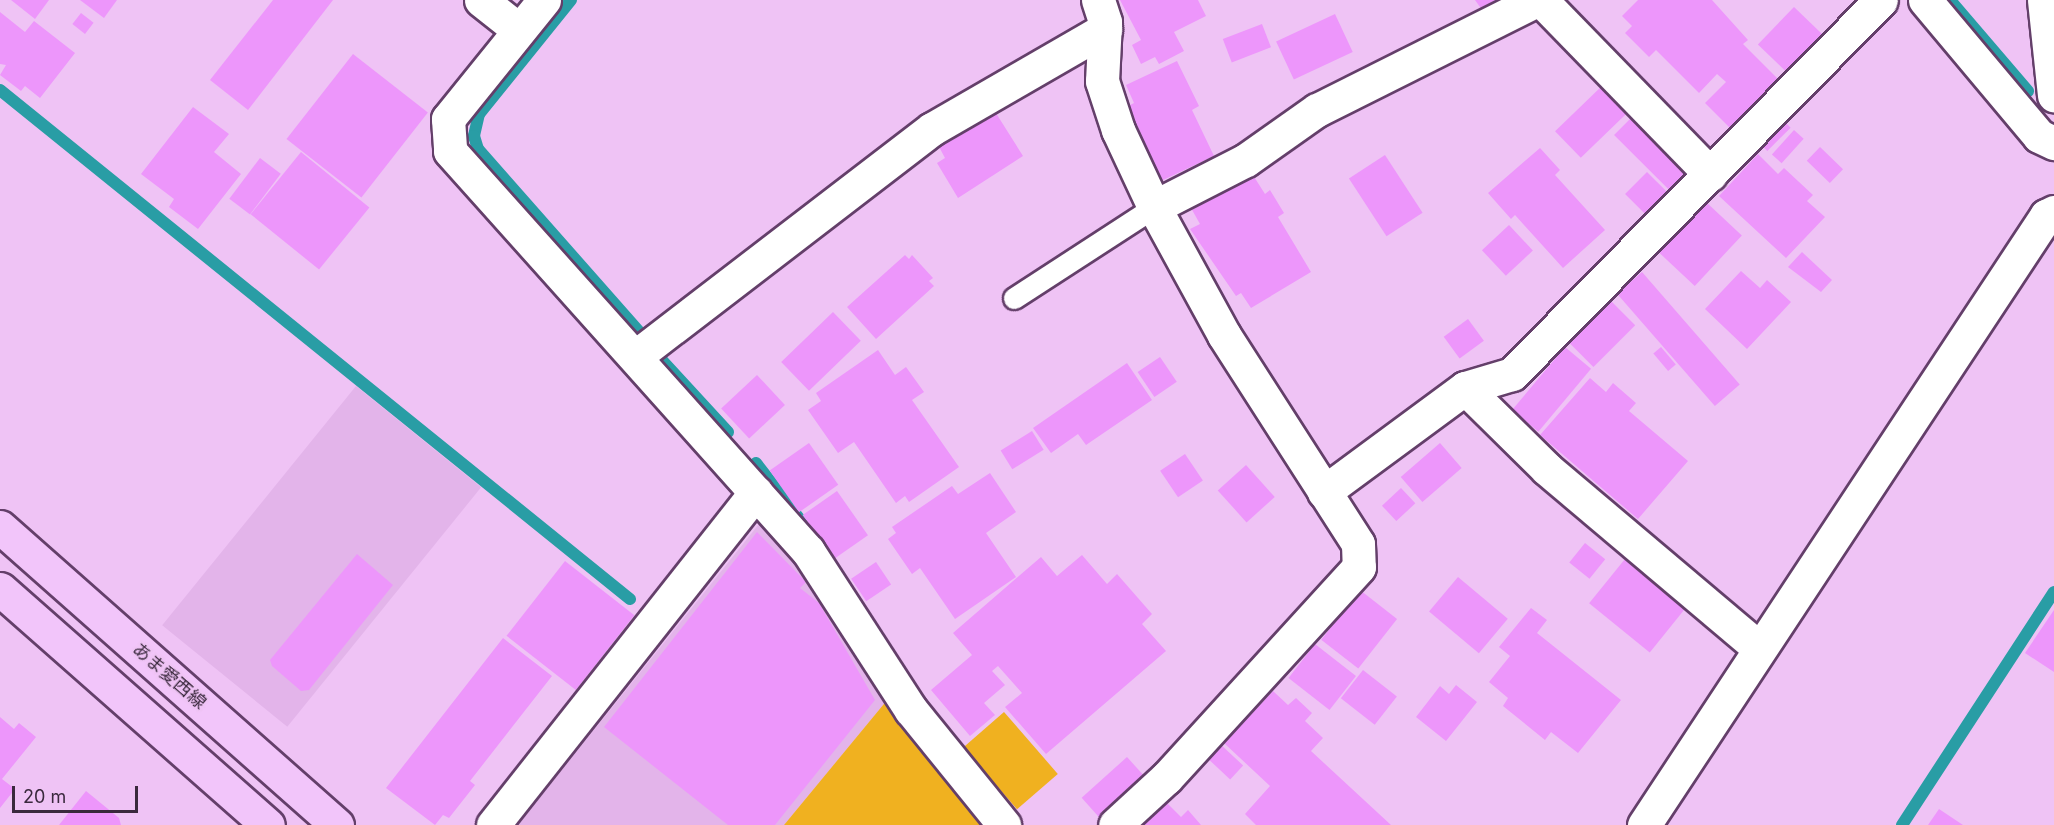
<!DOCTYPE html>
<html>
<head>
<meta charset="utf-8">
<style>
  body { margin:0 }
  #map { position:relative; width:2054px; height:825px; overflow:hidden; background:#efc3f5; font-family:Inter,"Noto Sans JP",sans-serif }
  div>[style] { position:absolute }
  .built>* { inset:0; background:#e3b4ea; transform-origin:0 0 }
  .green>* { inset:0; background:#f0b120; transform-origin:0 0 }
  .stream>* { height:12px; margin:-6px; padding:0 6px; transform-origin:6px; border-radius:6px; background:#299da5 }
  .building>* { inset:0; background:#ed96fb; transform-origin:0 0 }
  .roads { filter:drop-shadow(2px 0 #643f6a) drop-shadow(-2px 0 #643f6a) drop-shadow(0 2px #643f6a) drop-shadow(0 -2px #643f6a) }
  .lane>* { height:21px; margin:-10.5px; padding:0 10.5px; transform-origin:10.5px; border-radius:10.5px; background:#fff }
  .street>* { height:33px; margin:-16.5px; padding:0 16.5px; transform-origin:16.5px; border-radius:16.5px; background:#fff }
  .primary>* { height:33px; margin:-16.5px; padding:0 16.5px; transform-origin:16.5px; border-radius:16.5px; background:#f2c5fa }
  span { translate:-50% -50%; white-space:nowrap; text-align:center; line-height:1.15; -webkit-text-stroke:5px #efc3f5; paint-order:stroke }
  .street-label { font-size:18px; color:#3a293d }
  .scale { position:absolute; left:12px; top:786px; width:126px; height:27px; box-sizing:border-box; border:3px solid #3a293d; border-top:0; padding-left:8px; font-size:18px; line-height:21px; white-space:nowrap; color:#3a293d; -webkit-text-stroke:4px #efc3f5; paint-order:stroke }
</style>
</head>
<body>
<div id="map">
  <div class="built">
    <i style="left:356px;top:386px;width:161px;height:308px;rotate:39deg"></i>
    <i style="clip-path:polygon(759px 524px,766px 524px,812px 576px,888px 699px,784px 825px,518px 825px)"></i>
  </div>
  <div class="green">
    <i style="clip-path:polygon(888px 699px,992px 825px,784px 825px)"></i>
    <i style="left:1004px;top:712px;width:82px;height:54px;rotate:49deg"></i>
  </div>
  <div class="stream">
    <i style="left:571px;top:0;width:146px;rotate:128.9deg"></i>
    <i style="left:479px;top:114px;width:23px;rotate:103deg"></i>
    <i style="left:474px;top:136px;width:14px;rotate:73deg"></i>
    <i style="left:478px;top:149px;width:249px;rotate:48.6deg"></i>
    <i style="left:1950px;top:0;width:120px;rotate:49.4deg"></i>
    <i style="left:0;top:90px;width:810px;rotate:38.94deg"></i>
    <i style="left:659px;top:357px;width:102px;rotate:47.4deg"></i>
    <i style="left:756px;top:463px;width:75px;rotate:52.1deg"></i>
    <i style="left:1902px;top:825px;width:278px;rotate:-56.9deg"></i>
  </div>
  <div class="building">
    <i style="clip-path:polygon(11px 0,49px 0,35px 19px)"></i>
    <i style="clip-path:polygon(80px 0,117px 0,104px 18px)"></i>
    <i style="clip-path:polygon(273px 0,333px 0,248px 110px,210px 80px)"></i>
    <i style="clip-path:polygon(1120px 0,1198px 0,1206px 16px,1174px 32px,1184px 51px,1159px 64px,1155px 57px,1141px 64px,1132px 45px,1141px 40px)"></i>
    <i style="clip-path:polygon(1475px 0,1505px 0,1485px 14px)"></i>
    <i style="clip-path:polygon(1638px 0,1712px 0,1748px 40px,1743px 44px,1781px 82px,1733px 131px,1705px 103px,1726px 82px,1717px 74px,1699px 93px,1656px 50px,1649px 57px,1625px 33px,1632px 26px,1622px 16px)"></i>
    <i style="left:1794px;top:7px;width:43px;height:52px;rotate:44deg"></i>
    <i style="clip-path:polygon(0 12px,25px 32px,34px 21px,75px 53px,40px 98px,25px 86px,21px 91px,0 75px,6px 65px,0 64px)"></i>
    <i style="left:81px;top:13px;width:16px;height:14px;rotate:38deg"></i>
    <i style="left:1335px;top:14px;width:42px;height:65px;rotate:65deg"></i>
    <i style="left:1262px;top:24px;width:25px;height:42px;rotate:69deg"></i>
    <i style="left:353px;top:54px;width:95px;height:108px;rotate:38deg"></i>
    <i style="clip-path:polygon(1177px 61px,1199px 106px,1192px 110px,1214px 156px,1161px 181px,1126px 107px,1134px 103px,1126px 85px)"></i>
    <i style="left:1604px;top:84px;width:37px;height:68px;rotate:46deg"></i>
    <i style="clip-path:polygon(193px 107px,229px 134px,214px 152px,241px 174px,198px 229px,169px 207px,174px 199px,141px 174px)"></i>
    <i style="clip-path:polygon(994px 110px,1023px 156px,958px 198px,937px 163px,945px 158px,938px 145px)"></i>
    <i style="left:1636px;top:113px;width:83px;height:31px;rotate:45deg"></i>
    <i style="left:1785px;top:122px;width:8px;height:33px;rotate:45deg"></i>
    <i style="left:1794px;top:130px;width:13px;height:33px;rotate:42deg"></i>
    <i style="left:1820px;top:147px;width:32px;height:19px;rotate:44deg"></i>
    <i style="clip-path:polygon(1540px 148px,1560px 170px,1555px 175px,1605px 230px,1563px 268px,1515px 215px,1511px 219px,1488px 193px)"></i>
    <i style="left:301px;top:152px;width:88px;height:80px;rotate:39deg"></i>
    <i style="clip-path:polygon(1758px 154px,1778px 174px,1784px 168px,1813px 195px,1807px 201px,1825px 217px,1786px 258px,1719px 196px)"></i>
    <i style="left:1385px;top:155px;width:69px;height:43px;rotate:57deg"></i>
    <i style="left:260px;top:158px;width:26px;height:51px;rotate:37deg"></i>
    <i style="clip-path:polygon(1251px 172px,1265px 194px,1270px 190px,1284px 213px,1278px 217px,1311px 272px,1251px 308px,1241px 293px,1236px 296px,1190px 229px,1200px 224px,1191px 208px)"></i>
    <i style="left:1647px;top:172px;width:33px;height:31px;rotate:45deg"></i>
    <i style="left:1706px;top:202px;width:49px;height:69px;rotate:43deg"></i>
    <i style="left:1509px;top:225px;width:35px;height:37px;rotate:47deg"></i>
    <i style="clip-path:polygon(1802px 252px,1832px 280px,1821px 292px,1788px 267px)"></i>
    <i style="clip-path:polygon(905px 255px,909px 259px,912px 255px,933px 278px,929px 281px,934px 286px,876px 339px,847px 307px)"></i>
    <i style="clip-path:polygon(1741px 271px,1760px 288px,1767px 280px,1791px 302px,1747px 349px,1705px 309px)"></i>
    <i style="left:1642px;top:272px;width:149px;height:33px;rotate:49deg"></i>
    <i style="left:1609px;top:299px;width:37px;height:59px;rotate:45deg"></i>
    <i style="left:833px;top:312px;width:40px;height:72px;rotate:46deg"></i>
    <i style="left:1468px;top:319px;width:27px;height:30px;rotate:54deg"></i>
    <i style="left:1565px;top:347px;width:34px;height:82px;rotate:40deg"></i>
    <i style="left:1661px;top:347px;width:23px;height:10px;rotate:50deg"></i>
    <i style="clip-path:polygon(878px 350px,895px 375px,906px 367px,924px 392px,912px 400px,959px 467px,909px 502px,905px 496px,896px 503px,854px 442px,838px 453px,808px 410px,821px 401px,816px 393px)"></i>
    <i style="left:1160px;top:357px;width:30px;height:27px;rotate:56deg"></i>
    <i style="clip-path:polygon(1127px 363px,1152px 400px,1086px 445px,1078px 434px,1051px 453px,1033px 428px)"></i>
    <i style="left:757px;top:375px;width:41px;height:49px;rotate:47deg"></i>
    <i style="clip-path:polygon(1590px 378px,1606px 392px,1613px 383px,1636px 403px,1629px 411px,1688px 461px,1638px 519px,1540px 435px)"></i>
    <i style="left:1032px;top:431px;width:22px;height:37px;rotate:58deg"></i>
    <i style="left:809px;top:443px;width:51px;height:48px;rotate:55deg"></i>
    <i style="left:1440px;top:443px;width:33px;height:52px;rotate:49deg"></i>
    <i style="left:1185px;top:454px;width:32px;height:30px;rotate:56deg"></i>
    <i style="left:1246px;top:465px;width:43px;height:38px;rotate:48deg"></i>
    <i style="clip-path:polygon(990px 473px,1016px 512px,986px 533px,1016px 577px,955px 619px,920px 568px,912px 574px,888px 539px,896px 533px,892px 527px,952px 486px,958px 494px)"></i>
    <i style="left:1401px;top:488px;width:21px;height:26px;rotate:47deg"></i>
    <i style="left:837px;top:491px;width:54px;height:42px;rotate:55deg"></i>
    <i style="clip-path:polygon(757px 532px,806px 582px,800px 588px,819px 603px,875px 700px,775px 825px,728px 825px,604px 727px)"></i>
    <i style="left:1585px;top:543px;width:26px;height:25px;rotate:39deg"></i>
    <i style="clip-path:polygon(357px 554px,393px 585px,309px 690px,301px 691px,272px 666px,270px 660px)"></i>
    <i style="clip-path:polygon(1082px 555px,1107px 584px,1117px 574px,1152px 614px,1142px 624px,1166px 651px,1046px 754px,1005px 707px,1022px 693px,998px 666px,992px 671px,1005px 685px,984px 703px,995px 715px,970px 736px,931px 690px,972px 655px,953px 633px,1041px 557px,1057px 576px)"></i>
    <i style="left:1625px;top:559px;width:78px;height:57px;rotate:39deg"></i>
    <i style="left:565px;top:561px;width:88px;height:95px;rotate:38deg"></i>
    <i style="left:876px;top:562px;width:27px;height:30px;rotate:56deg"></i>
    <i style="left:1458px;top:577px;width:65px;height:45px;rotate:40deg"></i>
    <i style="left:1360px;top:590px;width:47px;height:63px;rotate:38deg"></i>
    <i style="clip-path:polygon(1531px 608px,1547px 620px,1537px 633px,1621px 700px,1578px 753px,1551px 732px,1545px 740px,1503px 706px,1508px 698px,1489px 682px,1510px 656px,1499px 647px)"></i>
    <i style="clip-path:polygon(2054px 610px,2054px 672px,2025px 653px)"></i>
    <i style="clip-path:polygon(503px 638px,552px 676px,470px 781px,475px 785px,449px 818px,443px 815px,435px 825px,386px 788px)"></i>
    <i style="left:1315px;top:644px;width:52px;height:43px;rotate:38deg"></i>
    <i style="left:1363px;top:670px;width:43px;height:36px;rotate:38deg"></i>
    <i style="clip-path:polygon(1456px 685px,1477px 702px,1446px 741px,1416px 717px,1440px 686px,1449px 694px)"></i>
    <i style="clip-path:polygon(1273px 691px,1288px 705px,1296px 698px,1312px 713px,1305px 721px,1323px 738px,1311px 751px,1391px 825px,1256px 825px,1245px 814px,1270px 786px,1224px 743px)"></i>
    <i style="clip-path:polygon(0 717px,14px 729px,19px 723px,36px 737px,2px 779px,15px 789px,0 808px)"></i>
    <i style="left:1219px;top:743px;width:33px;height:19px;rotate:43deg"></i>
    <i style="left:1127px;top:757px;width:27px;height:61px;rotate:48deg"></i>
    <i style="clip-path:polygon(86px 791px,119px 818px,121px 825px,59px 825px)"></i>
    <i style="clip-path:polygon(1165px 801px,1181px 817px,1188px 810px,1201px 825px,1139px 825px)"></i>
    <i style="clip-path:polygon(1939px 809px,1963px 825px,1928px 825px)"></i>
  </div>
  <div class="roads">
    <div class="lane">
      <i style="left:1014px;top:298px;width:167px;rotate:-33deg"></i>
    </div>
    <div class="street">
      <i style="left:481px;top:0;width:48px;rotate:38.3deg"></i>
      <i style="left:544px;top:0;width:153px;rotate:128.9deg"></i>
      <i style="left:448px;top:119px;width:32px;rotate:86deg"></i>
      <i style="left:450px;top:151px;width:537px;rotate:48.17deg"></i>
      <i style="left:808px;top:551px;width:189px;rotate:57.1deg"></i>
      <i style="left:911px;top:710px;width:148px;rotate:51deg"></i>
      <i style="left:1098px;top:0;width:23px;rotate:72deg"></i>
      <i style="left:1105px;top:22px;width:59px;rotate:92.9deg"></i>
      <i style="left:1102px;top:81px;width:52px;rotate:71.9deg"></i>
      <i style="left:1118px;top:130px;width:85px;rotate:64.9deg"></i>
      <i style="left:1154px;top:207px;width:146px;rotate:61.3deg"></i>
      <i style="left:1224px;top:335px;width:248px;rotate:57.3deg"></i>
      <i style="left:1358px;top:544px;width:23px;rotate:88deg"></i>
      <i style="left:1359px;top:567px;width:286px;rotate:132.4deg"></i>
      <i style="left:1166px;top:778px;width:69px;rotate:137.3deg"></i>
      <i style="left:1541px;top:0;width:243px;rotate:45.8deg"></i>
      <i style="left:1925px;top:0;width:177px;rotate:50deg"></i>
      <i style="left:2039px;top:136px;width:17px;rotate:25deg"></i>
      <i style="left:2044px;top:0;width:96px;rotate:84deg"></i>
      <i style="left:1154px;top:207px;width:103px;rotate:-27.1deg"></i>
      <i style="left:1246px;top:160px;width:87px;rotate:-35.2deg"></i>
      <i style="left:1317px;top:110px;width:246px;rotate:-26.6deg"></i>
      <i style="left:636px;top:356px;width:373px;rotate:-37.5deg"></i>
      <i style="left:932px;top:129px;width:200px;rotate:-30deg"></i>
      <i style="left:1465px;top:388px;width:115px;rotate:44.6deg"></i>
      <i style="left:1547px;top:469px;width:277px;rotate:40.2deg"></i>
      <i style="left:1324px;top:492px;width:175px;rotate:-36.4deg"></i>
      <i style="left:1465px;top:388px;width:49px;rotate:-16.6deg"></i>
      <i style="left:1512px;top:374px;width:525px;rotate:-45.39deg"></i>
      <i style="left:493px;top:825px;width:424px;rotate:-51.7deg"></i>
      <i style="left:1644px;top:825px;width:730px;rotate:-56.57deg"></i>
      <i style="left:2046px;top:216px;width:9px;rotate:-27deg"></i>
    </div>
    <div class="primary">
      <i style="left:0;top:527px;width:450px;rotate:41.5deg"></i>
      <i style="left:0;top:589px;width:357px;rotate:41.4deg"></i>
    </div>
  </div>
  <div class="street-label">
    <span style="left:169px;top:676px;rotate:41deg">あま愛西線</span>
  </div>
  <div class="scale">20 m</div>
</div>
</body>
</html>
